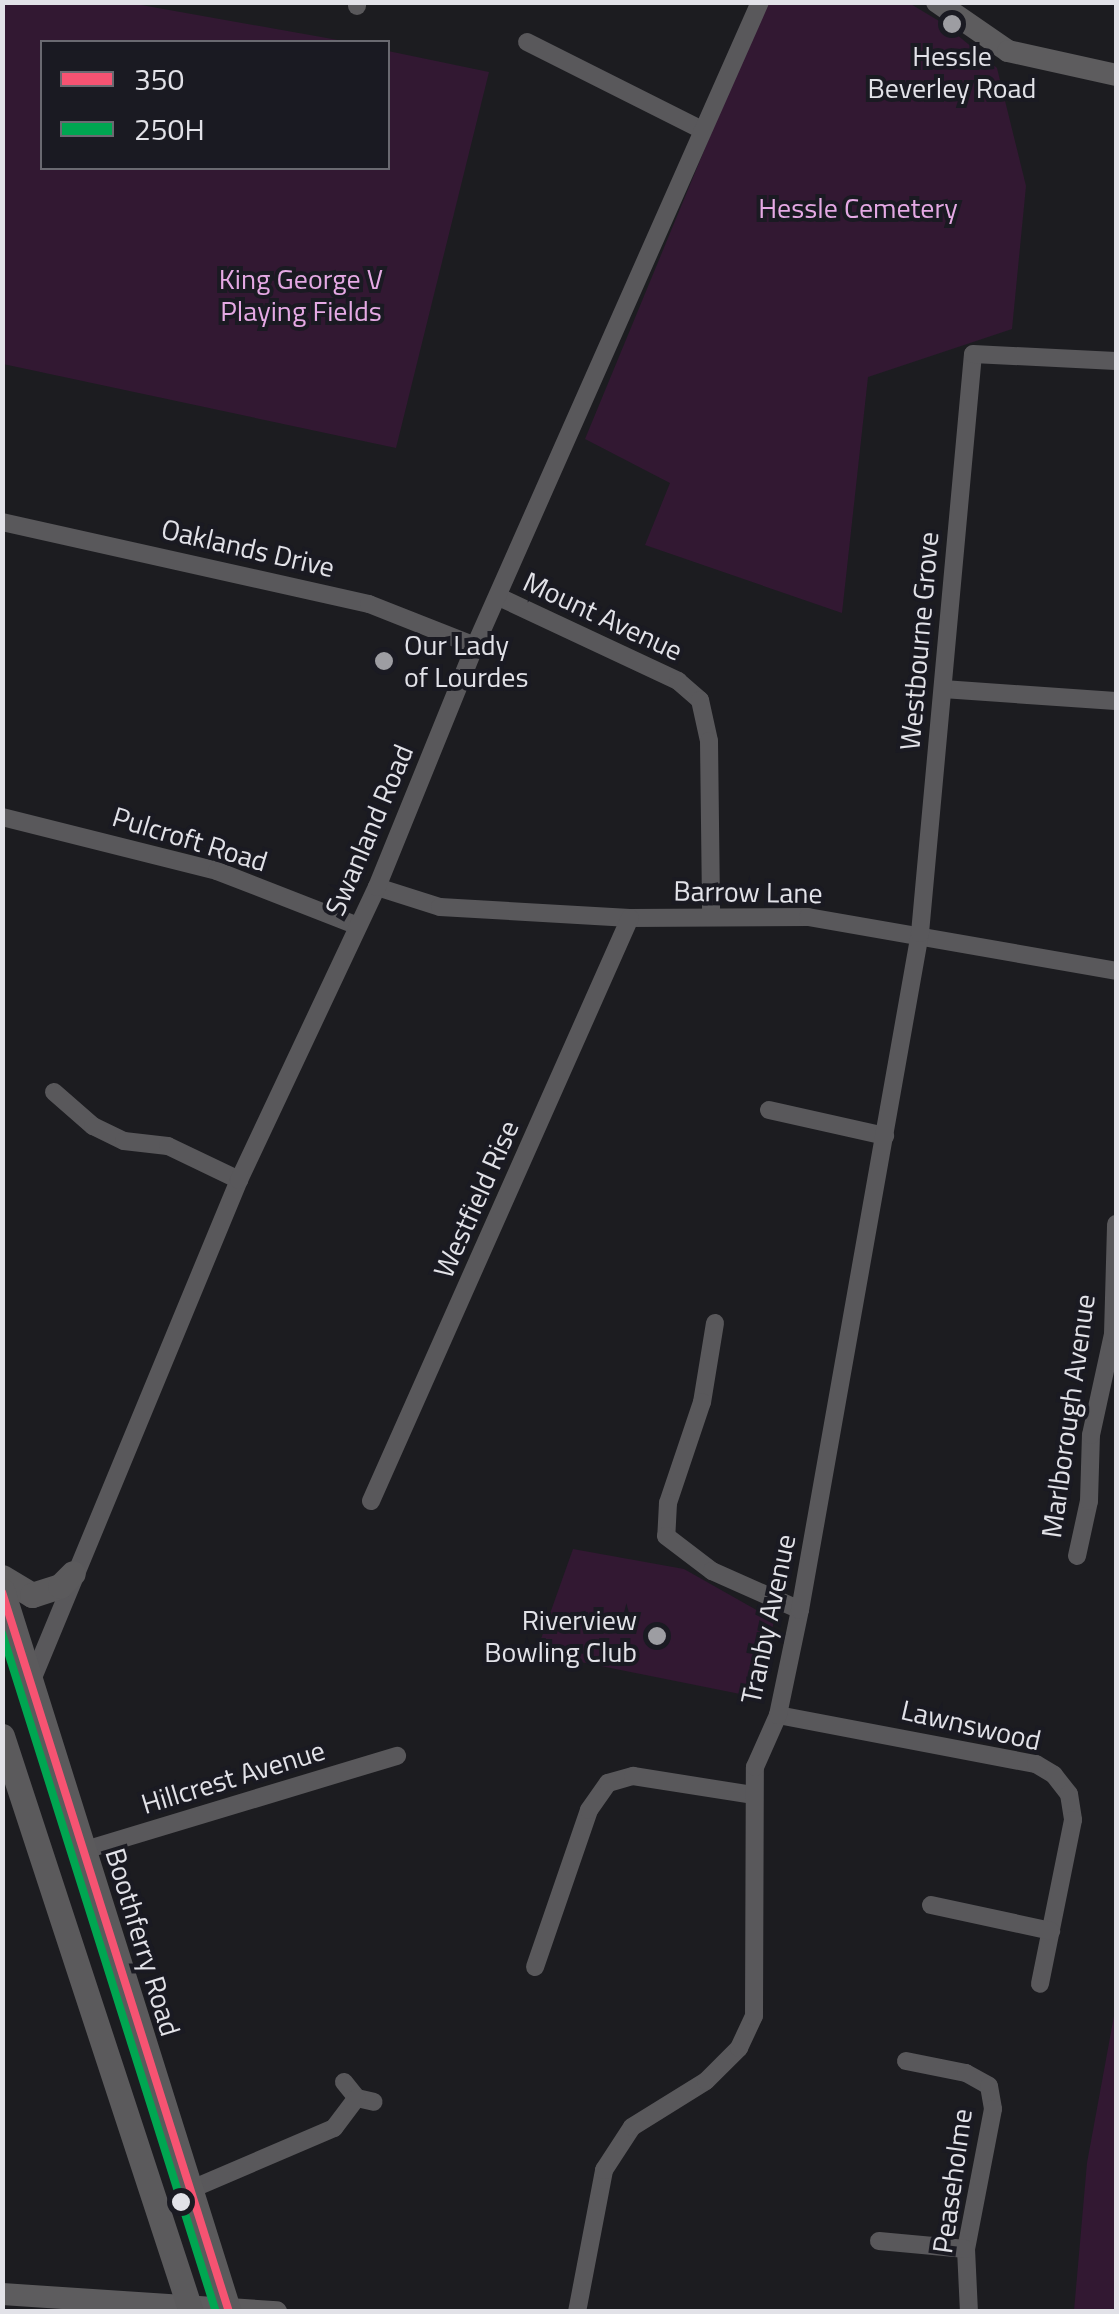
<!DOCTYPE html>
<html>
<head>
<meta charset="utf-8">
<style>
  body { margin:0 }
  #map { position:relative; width:1119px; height:2314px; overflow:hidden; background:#1c1c20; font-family:"Titillium Web",sans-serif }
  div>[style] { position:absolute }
  .green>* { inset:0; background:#321832 }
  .street>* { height:18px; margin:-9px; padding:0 9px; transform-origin:9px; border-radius:9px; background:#59585b }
  .secondary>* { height:22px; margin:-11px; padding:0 11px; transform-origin:11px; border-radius:11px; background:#5d5c5e }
  .primary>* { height:25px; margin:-12.5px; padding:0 12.5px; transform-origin:12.5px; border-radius:12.5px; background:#5b5a5c }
  .bus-1>* { height:8px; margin:-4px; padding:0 4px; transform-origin:4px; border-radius:4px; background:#f65372 }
  .bus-2>* { height:8px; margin:-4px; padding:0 4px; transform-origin:4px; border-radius:4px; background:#00a651 }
  .dots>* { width:28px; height:28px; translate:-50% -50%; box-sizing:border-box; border:5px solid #1a1a22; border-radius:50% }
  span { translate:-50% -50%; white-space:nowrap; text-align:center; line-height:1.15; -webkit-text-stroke:8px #1a1a22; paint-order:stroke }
  .poi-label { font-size:28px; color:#e2e2e8 }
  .left { translate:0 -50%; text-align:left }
  .right { translate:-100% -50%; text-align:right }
  .park-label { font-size:28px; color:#e5a9e4 }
  .street-label { font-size:28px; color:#e2e2e8 }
  .frame { position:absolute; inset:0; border:5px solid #e2e2e8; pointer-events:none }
  .legend { position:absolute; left:40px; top:40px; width:350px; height:130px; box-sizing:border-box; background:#1a1a22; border:2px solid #6a6a71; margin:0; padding:12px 18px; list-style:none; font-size:30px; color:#e2e2e8 }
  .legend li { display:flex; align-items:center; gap:20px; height:50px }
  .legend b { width:50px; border:2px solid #6a6a71 }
</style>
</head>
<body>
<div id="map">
  <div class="green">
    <i style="clip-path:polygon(2px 3px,130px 3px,349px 42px,42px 42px,42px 168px,388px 168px,388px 51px,489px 72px,396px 448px,3px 364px)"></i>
    <i style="clip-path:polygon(765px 3px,909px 3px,944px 24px,997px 68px,1026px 186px,1012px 329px,868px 377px,842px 613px,645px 545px,670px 483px,585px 439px)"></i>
    <i style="clip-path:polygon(573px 1549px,684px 1569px,774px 1620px,760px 1698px,536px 1653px)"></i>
    <i style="clip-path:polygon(1116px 2005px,1116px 2311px,1074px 2311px,1087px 2163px)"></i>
  </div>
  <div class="street">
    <i style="left:357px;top:6px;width:4px;rotate:-90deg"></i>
    <i style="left:527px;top:42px;width:196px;rotate:26.7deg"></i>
    <i style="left:2px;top:522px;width:376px;rotate:12.6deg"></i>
    <i style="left:369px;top:604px;width:114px;rotate:21.6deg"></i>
    <i style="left:499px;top:597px;width:198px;rotate:25.1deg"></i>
    <i style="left:678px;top:681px;width:29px;rotate:41deg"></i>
    <i style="left:700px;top:700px;width:42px;rotate:77.6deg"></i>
    <i style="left:709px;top:741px;width:176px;rotate:89.3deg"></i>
    <i style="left:943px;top:689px;width:173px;rotate:4deg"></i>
    <i style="left:2px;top:817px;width:222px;rotate:14.1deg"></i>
    <i style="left:217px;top:871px;width:151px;rotate:21.3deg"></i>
    <i style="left:377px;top:887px;width:66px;rotate:17.6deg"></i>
    <i style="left:440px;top:907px;width:190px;rotate:3.3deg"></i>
    <i style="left:630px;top:918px;width:178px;rotate:-0.3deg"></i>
    <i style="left:808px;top:917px;width:313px;rotate:9.9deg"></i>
    <i style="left:54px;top:1092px;width:52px;rotate:41.1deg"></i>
    <i style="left:93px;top:1126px;width:34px;rotate:26deg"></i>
    <i style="left:124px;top:1141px;width:44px;rotate:6.5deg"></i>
    <i style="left:168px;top:1146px;width:79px;rotate:25.6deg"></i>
    <i style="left:769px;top:1110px;width:119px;rotate:12.6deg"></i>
    <i style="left:715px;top:1323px;width:80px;rotate:99.3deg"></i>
    <i style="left:702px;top:1402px;width:107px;rotate:108.6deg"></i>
    <i style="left:668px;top:1503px;width:33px;rotate:93deg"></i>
    <i style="left:666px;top:1536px;width:58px;rotate:37.3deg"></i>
    <i style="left:712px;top:1571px;width:96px;rotate:23.9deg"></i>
    <i style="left:371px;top:1501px;width:638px;rotate:-66.05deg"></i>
    <i style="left:1077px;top:1556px;width:56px;rotate:-77.7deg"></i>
    <i style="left:1089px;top:1501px;width:66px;rotate:-88.3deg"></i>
    <i style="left:1091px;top:1435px;width:103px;rotate:-77.7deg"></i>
    <i style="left:1113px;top:1334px;width:110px;rotate:-88.4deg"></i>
    <i style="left:32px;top:1680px;width:541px;rotate:-67.51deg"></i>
    <i style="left:239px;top:1180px;width:324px;rotate:-64.8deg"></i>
    <i style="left:377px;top:887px;width:260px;rotate:-67.9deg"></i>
    <i style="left:475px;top:646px;width:704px;rotate:-66.13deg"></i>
    <i style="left:778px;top:1715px;width:263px;rotate:10.8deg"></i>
    <i style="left:1036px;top:1764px;width:21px;rotate:31deg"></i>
    <i style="left:1054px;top:1775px;width:24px;rotate:52deg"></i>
    <i style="left:1069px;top:1794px;width:26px;rotate:81deg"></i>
    <i style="left:1073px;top:1820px;width:167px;rotate:101.4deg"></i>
    <i style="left:85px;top:1850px;width:326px;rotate:-16.8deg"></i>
    <i style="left:931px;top:1905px;width:123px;rotate:12.2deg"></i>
    <i style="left:535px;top:1967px;width:166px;rotate:-71deg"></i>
    <i style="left:589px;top:1810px;width:33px;rotate:-55deg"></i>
    <i style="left:608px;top:1783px;width:26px;rotate:-16deg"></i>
    <i style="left:633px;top:1776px;width:121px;rotate:9deg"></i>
    <i style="left:906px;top:2061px;width:61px;rotate:11.3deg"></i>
    <i style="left:966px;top:2073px;width:26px;rotate:29deg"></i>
    <i style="left:989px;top:2086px;width:23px;rotate:80deg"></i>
    <i style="left:993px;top:2109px;width:143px;rotate:100.9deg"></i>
    <i style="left:966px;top:2249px;width:63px;rotate:87.3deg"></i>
    <i style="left:344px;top:2082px;width:21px;rotate:51deg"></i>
    <i style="left:357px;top:2098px;width:17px;rotate:13deg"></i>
    <i style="left:187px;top:2191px;width:160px;rotate:-23.2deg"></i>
    <i style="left:334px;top:2128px;width:38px;rotate:-53deg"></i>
    <i style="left:879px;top:2241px;width:87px;rotate:5.3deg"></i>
    <i style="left:577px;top:2312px;width:145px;rotate:-79.2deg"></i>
    <i style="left:604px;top:2170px;width:51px;rotate:-56.9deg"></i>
    <i style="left:632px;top:2127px;width:87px;rotate:-31.9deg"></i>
    <i style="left:706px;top:2081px;width:47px;rotate:-45deg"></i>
    <i style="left:739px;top:2048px;width:35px;rotate:-65deg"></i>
    <i style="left:754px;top:2016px;width:249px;rotate:-89.8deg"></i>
    <i style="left:755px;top:1767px;width:57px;rotate:-66.1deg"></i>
    <i style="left:778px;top:1715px;width:107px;rotate:-78.2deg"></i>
    <i style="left:800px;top:1610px;width:688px;rotate:-79.95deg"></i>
    <i style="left:920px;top:933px;width:581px;rotate:-84.77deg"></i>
    <i style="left:973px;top:354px;width:143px;rotate:2.8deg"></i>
  </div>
  <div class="secondary">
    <i style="left:937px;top:2px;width:86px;rotate:34.6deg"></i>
    <i style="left:1008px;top:51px;width:111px;rotate:12.5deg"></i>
    <i style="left:2px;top:2294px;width:275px;rotate:3.8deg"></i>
  </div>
  <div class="primary">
    <i style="left:2px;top:1577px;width:35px;rotate:31deg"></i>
    <i style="left:32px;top:1595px;width:29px;rotate:-18deg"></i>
    <i style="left:60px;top:1586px;width:18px;rotate:-45deg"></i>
    <i style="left:2px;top:1590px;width:757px;rotate:72.55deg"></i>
    <i style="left:2px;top:1736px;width:606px;rotate:71.83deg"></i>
  </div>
  <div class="bus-1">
    <i style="left:2px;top:1592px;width:755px;rotate:72.5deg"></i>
  </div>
  <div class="bus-2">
    <i style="left:2px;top:1633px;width:712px;rotate:72.51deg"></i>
  </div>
  <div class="dots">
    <i style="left:952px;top:24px;background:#9d9da2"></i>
    <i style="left:384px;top:661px;background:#9d9da2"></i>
    <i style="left:657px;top:1636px;background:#9d9da2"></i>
    <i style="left:181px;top:2202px;background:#e2e2e8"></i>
  </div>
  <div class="poi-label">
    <span style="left:952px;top:72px">Hessle<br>Beverley Road</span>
    <span class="left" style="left:404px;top:661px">Our Lady<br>of Lourdes</span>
    <span class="right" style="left:637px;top:1636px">Riverview<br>Bowling Club</span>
  </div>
  <div class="park-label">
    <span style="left:858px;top:208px">Hessle Cemetery</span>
    <span style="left:301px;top:295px">King George V<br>Playing Fields</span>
  </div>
  <div class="street-label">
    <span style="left:248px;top:548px;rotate:13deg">Oaklands Drive</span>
    <span style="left:603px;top:616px;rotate:25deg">Mount Avenue</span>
    <span style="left:919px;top:641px;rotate:-85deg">Westbourne Grove</span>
    <span style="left:369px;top:830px;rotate:-67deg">Swanland Road</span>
    <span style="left:190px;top:839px;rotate:17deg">Pulcroft Road</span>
    <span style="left:748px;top:892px;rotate:1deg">Barrow Lane</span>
    <span style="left:476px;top:1199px;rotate:-66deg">Westfield Rise</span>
    <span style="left:1068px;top:1416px;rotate:-82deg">Marlborough Avenue</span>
    <span style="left:768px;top:1619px;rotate:-78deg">Tranby Avenue</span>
    <span style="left:971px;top:1725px;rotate:13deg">Lawnswood</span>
    <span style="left:233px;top:1777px;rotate:-17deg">Hillcrest Avenue</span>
    <span style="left:143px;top:1942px;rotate:73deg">Boothferry Road</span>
    <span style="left:952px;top:2181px;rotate:-82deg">Peaseholme</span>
  </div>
  <div class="frame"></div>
  <ul class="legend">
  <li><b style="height:12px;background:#f65372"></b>350</li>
  <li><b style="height:12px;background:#00a651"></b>250H</li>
  </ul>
</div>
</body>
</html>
